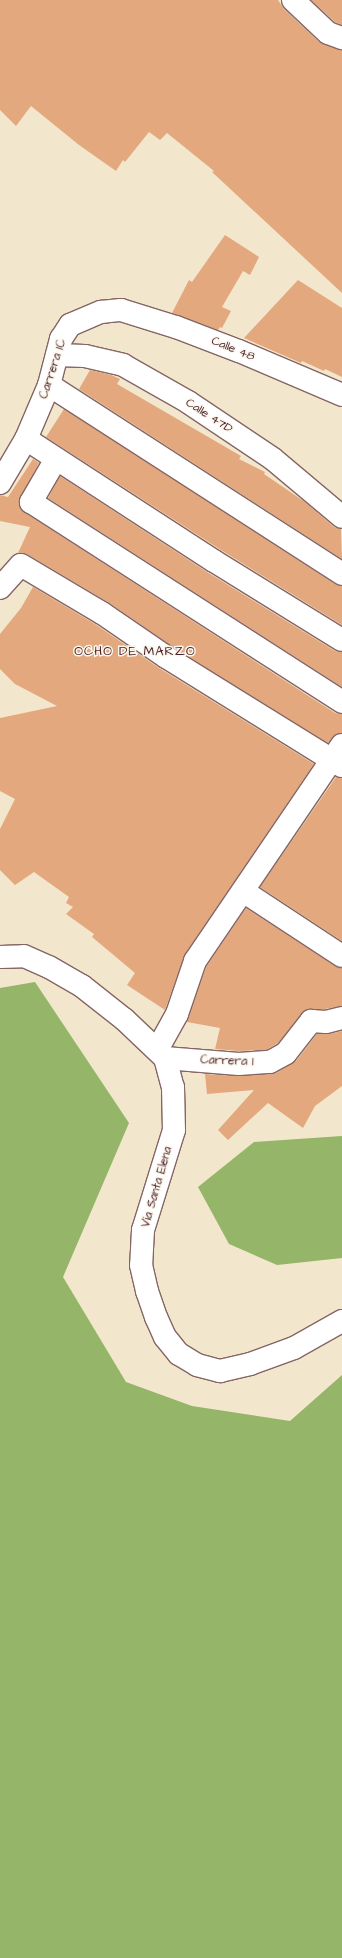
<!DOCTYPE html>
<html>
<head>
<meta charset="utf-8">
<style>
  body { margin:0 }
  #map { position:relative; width:342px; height:1958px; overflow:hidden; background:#f2e7cd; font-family:"Architects Daughter",sans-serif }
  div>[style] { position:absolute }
  .forest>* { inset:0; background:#95b568 }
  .building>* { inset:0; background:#e4a87e }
  .roads { filter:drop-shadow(1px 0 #856564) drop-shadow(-1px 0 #856564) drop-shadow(0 1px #856564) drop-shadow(0 -1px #856564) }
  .minor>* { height:22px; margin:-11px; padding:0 11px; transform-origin:11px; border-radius:11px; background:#fff }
  .major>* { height:22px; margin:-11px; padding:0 11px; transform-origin:11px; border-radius:11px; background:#fff }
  span { translate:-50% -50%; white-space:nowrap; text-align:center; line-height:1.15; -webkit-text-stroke:3px #fbf7ec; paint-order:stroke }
  .street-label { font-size:12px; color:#4a1f2b }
  .neighbourhood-label { font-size:13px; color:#4a1f2b; letter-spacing:1px }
</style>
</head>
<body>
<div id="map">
  <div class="forest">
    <i style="clip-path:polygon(35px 982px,129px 1123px,63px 1277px,126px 1382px,192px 1406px,290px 1421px,342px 1375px,342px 1958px,0 1958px,0 988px)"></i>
    <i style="clip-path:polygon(342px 1136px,342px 1258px,277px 1265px,229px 1244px,198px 1187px,254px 1142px)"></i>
  </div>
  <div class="building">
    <i style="clip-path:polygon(0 0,278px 0,284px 9px,319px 42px,342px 50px,342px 293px,212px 172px,214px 171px,167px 133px,160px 140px,149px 132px,125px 162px,123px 160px,116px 171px,79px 145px,31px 106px,16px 126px,0 110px)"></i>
    <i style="clip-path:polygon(311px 0,342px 0,342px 25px,335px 22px)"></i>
    <i style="clip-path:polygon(225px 235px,259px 257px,250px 275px,243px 271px,222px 307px,231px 311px,222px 328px,220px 327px,218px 330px,172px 313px,189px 280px,192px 282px)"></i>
    <i style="clip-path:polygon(298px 280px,342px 308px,342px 377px,325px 369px,324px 371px,302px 361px,301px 363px,244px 338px)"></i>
    <i style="clip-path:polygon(90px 370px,111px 375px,120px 379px,117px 384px,241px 456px,239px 459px,265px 472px,264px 474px,305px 502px,334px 527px,341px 529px,342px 559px,79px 389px)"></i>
    <i style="clip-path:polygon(64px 409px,335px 584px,342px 586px,342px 625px,221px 550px,46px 437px)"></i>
    <i style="clip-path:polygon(33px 459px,39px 463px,19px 501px,20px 508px,24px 512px,335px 713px,342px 714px,342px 733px,336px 734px,328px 743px,173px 647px,108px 602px,27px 554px,18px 553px,30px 527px,0 521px,0 495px,8px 497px)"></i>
    <i style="clip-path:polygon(60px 476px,207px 572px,335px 651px,342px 652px,342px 687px,48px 498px)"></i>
    <i style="clip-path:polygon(33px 587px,95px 624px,159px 668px,314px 764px,185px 954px,165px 1010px,127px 985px,135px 973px,92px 937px,94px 934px,66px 914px,73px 907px,66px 903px,69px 897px,34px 872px,15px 885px,0 870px,0 829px,15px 799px,0 791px,0 718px,57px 706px,15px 684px,0 669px,0 634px,21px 608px)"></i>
    <i style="clip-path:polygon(336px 777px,342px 778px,342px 941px,260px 887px)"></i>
    <i style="clip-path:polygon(246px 908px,335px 966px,342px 968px,342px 1006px,325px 1009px,306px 1010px,278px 1043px,266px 1050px,239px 1051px,215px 1049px,220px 1028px,187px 1022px,206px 967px)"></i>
    <i style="clip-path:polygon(342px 1031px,342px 1086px,315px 1106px,303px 1128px,268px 1103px,228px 1140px,218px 1130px,254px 1090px,207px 1094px,205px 1074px,240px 1076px,276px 1073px,296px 1061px,317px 1034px,329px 1034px)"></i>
  </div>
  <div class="roads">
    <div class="minor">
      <i style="left:293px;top:0;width:48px;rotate:43.3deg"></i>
      <i style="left:328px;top:33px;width:15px;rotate:20deg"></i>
      <i style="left:57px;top:355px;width:28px;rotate:2deg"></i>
      <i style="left:85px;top:356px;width:39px;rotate:13deg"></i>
      <i style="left:123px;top:365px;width:75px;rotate:29.6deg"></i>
      <i style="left:188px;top:402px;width:102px;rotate:33.8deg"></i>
      <i style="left:273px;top:459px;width:90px;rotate:40deg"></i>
      <i style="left:49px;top:385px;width:349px;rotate:32.8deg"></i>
      <i style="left:26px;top:439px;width:224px;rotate:33deg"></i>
      <i style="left:214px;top:561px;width:150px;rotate:31.7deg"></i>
      <i style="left:56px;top:459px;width:50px;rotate:120.2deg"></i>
      <i style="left:31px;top:502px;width:370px;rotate:32.7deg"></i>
      <i style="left:0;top:483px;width:51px;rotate:-59.4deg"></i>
      <i style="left:26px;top:439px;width:59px;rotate:-66.9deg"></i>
      <i style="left:49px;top:385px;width:48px;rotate:-75.4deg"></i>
      <i style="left:61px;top:339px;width:17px;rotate:-57deg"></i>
      <i style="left:70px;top:325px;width:34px;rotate:-23deg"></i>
      <i style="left:101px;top:312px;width:20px;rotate:-6deg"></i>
      <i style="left:121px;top:310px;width:58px;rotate:17.2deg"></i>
      <i style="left:176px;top:327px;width:67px;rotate:20.9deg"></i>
      <i style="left:239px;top:351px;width:112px;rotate:23.1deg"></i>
      <i style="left:0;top:588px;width:31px;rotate:-48deg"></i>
      <i style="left:21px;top:565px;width:94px;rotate:30.7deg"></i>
      <i style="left:102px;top:613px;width:78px;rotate:34.5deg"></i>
      <i style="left:166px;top:657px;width:207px;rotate:31.8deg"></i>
      <i style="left:243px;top:891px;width:118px;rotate:33.3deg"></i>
      <i style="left:157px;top:1050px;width:41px;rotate:-60.9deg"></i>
      <i style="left:177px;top:1014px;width:56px;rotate:-71.2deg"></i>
      <i style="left:195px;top:961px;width:261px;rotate:-55.8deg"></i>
      <i style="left:165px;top:1058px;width:74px;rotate:4.6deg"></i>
      <i style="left:239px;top:1064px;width:31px;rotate:-4deg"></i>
      <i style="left:270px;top:1062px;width:18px;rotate:-29deg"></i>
      <i style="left:286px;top:1053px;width:41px;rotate:-52deg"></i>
      <i style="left:311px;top:1021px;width:15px;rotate:4deg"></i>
      <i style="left:326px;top:1022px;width:16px;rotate:-14deg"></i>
    </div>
    <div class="major">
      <i style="left:0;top:957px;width:24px;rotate:-2deg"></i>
      <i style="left:24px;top:956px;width:27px;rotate:24deg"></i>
      <i style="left:49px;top:967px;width:38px;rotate:30deg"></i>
      <i style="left:82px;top:986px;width:53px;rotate:38.2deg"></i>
      <i style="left:124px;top:1019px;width:57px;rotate:43.6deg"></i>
      <i style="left:165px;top:1058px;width:30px;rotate:75deg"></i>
      <i style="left:173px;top:1087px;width:43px;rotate:88.7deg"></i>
      <i style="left:174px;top:1130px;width:105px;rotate:107.2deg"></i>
      <i style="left:143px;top:1230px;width:35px;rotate:93deg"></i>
      <i style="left:141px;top:1265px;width:27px;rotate:77deg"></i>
      <i style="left:147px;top:1291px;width:28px;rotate:71deg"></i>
      <i style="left:156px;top:1317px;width:22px;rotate:66deg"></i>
      <i style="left:165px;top:1337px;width:22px;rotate:51deg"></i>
      <i style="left:179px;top:1354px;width:21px;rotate:31deg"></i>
      <i style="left:197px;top:1365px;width:24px;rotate:15deg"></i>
      <i style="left:220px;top:1371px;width:31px;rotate:-13deg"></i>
      <i style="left:250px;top:1364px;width:47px;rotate:-20deg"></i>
      <i style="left:294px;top:1348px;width:55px;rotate:-29.4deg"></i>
    </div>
  </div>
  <div class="street-label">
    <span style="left:233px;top:349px;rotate:22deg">Calle 48</span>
    <span style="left:53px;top:369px;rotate:-72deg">Carrera 1C</span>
    <span style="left:209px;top:416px;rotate:33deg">Calle 47D</span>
    <span style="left:227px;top:1061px;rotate:2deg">Carrera 1</span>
    <span style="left:157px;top:1187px;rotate:-74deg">Vía Santa Elena</span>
  </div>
  <div class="neighbourhood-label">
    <span style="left:135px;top:651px">OCHO DE MARZO</span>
  </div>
</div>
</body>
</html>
